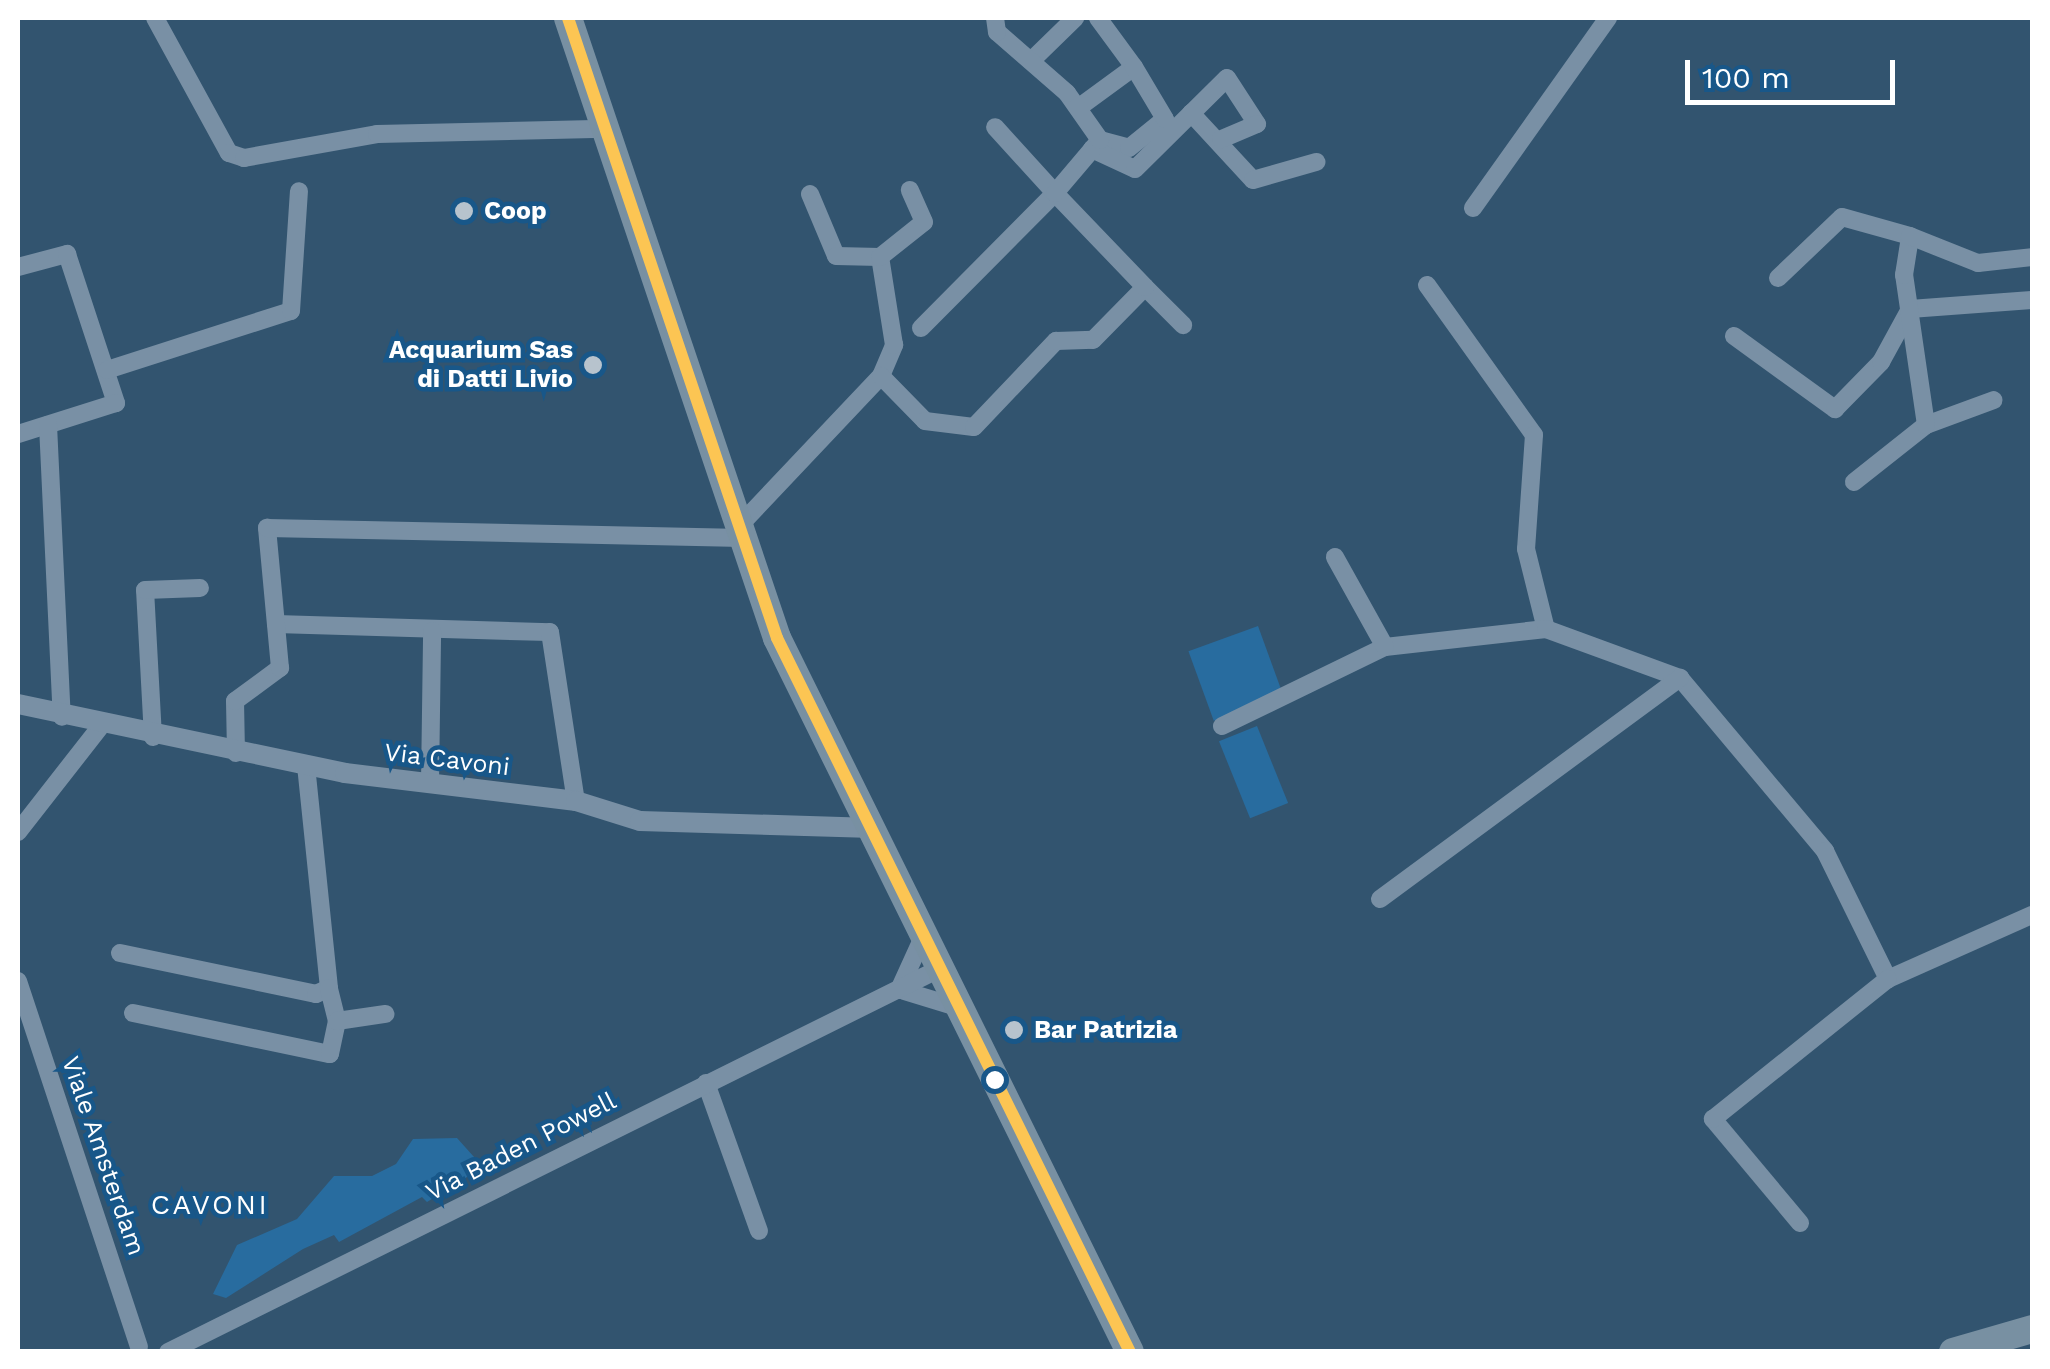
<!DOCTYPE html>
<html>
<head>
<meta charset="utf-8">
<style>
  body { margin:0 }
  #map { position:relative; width:2050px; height:1369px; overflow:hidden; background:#32546f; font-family:"Work Sans",sans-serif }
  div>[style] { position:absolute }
  .green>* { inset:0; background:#286c9f; transform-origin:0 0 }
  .minor>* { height:18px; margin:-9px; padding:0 9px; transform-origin:9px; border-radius:9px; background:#7990a5 }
  .tertiary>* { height:20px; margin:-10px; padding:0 10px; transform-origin:10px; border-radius:10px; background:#7990a5 }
  .primary>* { height:28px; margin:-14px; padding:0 14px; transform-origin:14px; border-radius:14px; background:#7890a2 }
  .bus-1>* { height:12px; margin:-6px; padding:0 6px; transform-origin:6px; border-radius:6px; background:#fcc553 }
  .dots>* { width:28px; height:28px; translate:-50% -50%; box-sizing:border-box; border:5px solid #185789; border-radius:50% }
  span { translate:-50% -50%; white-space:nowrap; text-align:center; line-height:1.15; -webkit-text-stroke:9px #185789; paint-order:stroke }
  .poi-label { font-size:25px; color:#fff; font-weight:700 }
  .left { translate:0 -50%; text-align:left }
  .right { translate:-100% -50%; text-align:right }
  .street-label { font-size:25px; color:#fff }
  .neighbourhood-label { font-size:28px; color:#fff; letter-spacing:2.5px }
  .frame { position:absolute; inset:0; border:20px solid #fff; pointer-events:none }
  .scale { position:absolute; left:1685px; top:60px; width:210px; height:45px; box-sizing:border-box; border:5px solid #fff; border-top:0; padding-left:12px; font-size:30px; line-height:35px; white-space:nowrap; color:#fff; -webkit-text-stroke:8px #185789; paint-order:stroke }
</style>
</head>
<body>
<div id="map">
  <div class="green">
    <i style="left:1258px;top:626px;width:74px;height:74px;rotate:70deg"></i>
    <i style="left:1257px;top:726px;width:83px;height:41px;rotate:68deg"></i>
    <i style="clip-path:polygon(457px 1138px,483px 1167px,427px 1202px,422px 1197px,339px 1242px,334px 1235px,303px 1249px,226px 1298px,213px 1294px,237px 1245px,297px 1219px,334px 1176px,372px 1176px,396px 1164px,413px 1139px)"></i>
  </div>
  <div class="minor">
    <i style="left:155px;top:18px;width:154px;rotate:61.3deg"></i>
    <i style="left:229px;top:153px;width:16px;rotate:18deg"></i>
    <i style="left:244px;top:158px;width:135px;rotate:-10.2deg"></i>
    <i style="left:377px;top:134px;width:228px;rotate:-1.3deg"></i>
    <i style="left:1031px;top:61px;width:62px;rotate:-44.3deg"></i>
    <i style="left:1078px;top:108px;width:69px;rotate:-36.2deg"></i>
    <i style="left:1134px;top:67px;width:61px;rotate:-126.3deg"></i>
    <i style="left:1191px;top:113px;width:91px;rotate:47.2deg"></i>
    <i style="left:1253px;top:180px;width:66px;rotate:-15.9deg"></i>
    <i style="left:1100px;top:140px;width:30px;rotate:15deg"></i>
    <i style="left:1129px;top:148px;width:46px;rotate:-38.9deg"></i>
    <i style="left:1165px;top:119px;width:61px;rotate:-120.8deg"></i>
    <i style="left:1092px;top:149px;width:47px;rotate:24.9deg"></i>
    <i style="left:1135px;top:169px;width:129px;rotate:-44.7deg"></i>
    <i style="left:1227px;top:78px;width:55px;rotate:56.9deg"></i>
    <i style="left:1257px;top:124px;width:39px;rotate:157deg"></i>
    <i style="left:810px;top:194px;width:67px;rotate:67.2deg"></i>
    <i style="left:836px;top:256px;width:44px;rotate:1.3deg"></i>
    <i style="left:1473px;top:208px;width:233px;rotate:-54.6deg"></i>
    <i style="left:18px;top:267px;width:51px;rotate:-14.9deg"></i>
    <i style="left:67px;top:254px;width:157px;rotate:71.8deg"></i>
    <i style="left:116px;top:403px;width:103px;rotate:162.4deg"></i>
    <i style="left:1778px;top:278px;width:88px;rotate:-43.6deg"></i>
    <i style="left:1842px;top:217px;width:71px;rotate:15.6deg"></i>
    <i style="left:1427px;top:285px;width:184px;rotate:54.5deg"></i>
    <i style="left:1534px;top:435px;width:114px;rotate:94deg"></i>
    <i style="left:1526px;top:549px;width:82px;rotate:76deg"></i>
    <i style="left:1145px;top:287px;width:54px;rotate:45deg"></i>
    <i style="left:921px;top:328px;width:190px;rotate:-45.2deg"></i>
    <i style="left:1055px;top:193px;width:89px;rotate:-132.3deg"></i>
    <i style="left:1734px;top:336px;width:125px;rotate:35.9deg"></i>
    <i style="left:1835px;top:409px;width:66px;rotate:-45.6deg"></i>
    <i style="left:1881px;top:362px;width:60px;rotate:-61.3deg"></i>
    <i style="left:1910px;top:309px;width:122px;rotate:-4.2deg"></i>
    <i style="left:107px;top:370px;width:193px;rotate:-17.8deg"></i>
    <i style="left:291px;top:311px;width:120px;rotate:-86.2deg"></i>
    <i style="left:881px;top:376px;width:34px;rotate:-67deg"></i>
    <i style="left:894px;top:345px;width:89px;rotate:-99deg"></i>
    <i style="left:880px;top:257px;width:56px;rotate:-38.5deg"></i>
    <i style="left:924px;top:222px;width:35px;rotate:-114deg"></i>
    <i style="left:48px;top:425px;width:292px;rotate:87.3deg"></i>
    <i style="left:1926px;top:425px;width:72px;rotate:-20.2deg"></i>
    <i style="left:1854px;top:482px;width:92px;rotate:-38.4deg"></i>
    <i style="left:1926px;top:425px;width:152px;rotate:-98.3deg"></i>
    <i style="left:1904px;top:275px;width:39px;rotate:-81deg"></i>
    <i style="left:1910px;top:236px;width:73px;rotate:21.7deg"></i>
    <i style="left:1978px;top:263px;width:54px;rotate:-6.3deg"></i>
    <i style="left:739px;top:526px;width:207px;rotate:-46.6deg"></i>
    <i style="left:881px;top:376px;width:63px;rotate:45.6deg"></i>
    <i style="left:925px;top:421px;width:49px;rotate:7deg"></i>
    <i style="left:974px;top:427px;width:119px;rotate:-46.4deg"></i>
    <i style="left:1056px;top:341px;width:37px;rotate:-2deg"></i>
    <i style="left:1093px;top:340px;width:74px;rotate:-45.5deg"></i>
    <i style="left:1145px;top:287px;width:130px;rotate:-133.8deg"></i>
    <i style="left:1055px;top:193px;width:70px;rotate:-49.7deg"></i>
    <i style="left:1100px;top:140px;width:57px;rotate:-125.1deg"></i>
    <i style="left:1067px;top:93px;width:93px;rotate:-138.9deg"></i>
    <i style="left:997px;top:32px;width:14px;rotate:-98deg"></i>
    <i style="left:276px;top:624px;width:274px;rotate:1.7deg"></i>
    <i style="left:550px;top:632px;width:171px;rotate:81.3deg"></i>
    <i style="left:1385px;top:647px;width:162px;rotate:-6.4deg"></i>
    <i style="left:1546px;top:629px;width:143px;rotate:20.1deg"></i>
    <i style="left:1680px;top:678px;width:226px;rotate:50deg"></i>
    <i style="left:1825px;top:851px;width:143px;rotate:63.8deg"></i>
    <i style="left:1888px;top:979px;width:158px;rotate:-24deg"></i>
    <i style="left:1222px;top:726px;width:181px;rotate:-25.9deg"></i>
    <i style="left:1385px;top:647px;width:103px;rotate:-119.1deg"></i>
    <i style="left:153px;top:737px;width:147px;rotate:-93.1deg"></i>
    <i style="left:145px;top:590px;width:55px;rotate:-2.1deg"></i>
    <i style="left:236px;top:753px;width:52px;rotate:-91.1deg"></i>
    <i style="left:235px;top:701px;width:56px;rotate:-36.3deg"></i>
    <i style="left:280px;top:668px;width:141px;rotate:-95.3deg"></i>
    <i style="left:267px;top:528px;width:476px;rotate:1.2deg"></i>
    <i style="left:430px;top:783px;width:152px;rotate:-89.2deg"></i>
    <i style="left:18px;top:832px;width:133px;rotate:-52deg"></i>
    <i style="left:1380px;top:899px;width:373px;rotate:-36.4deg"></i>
    <i style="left:120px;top:953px;width:200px;rotate:11.8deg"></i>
    <i style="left:316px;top:994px;width:14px;rotate:-25deg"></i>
    <i style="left:329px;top:988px;width:223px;rotate:-95.9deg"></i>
    <i style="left:18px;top:981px;width:385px;rotate:71.7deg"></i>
    <i style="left:899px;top:990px;width:58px;rotate:-65.6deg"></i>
    <i style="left:904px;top:991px;width:59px;rotate:16.9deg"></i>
    <i style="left:133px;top:1013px;width:201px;rotate:11.8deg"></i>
    <i style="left:330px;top:1054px;width:34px;rotate:-78deg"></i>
    <i style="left:337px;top:1021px;width:34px;rotate:-104deg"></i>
    <i style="left:337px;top:1021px;width:49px;rotate:-8.3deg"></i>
    <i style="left:706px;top:1083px;width:157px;rotate:70.3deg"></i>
    <i style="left:1800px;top:1223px;width:136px;rotate:-129.9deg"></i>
    <i style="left:1713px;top:1119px;width:224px;rotate:-38.7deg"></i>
    <i style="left:168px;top:1352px;width:865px;rotate:-26.42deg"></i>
  </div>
  <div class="tertiary">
    <i style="left:18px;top:704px;width:334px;rotate:11.9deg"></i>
    <i style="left:345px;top:773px;width:233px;rotate:6.9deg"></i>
    <i style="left:576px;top:801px;width:67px;rotate:17.4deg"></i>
    <i style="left:640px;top:821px;width:233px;rotate:1.7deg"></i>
  </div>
  <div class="primary">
    <i style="left:568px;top:18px;width:654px;rotate:71.37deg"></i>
    <i style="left:777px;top:638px;width:796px;rotate:63.69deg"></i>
    <i style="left:1953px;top:1352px;width:82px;rotate:-16.2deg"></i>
  </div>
  <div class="bus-1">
    <i style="left:568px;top:18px;width:654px;rotate:71.37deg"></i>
    <i style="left:777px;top:638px;width:796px;rotate:63.69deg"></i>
  </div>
  <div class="dots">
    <i style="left:464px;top:211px;background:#b7c3cd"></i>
    <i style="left:593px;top:365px;background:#b7c3cd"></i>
    <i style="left:1014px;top:1030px;background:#b7c3cd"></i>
    <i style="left:995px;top:1080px;background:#fff"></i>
  </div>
  <div class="poi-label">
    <span class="left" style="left:484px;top:211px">Coop</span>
    <span class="right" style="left:573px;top:365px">Acquarium Sas<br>di Datti Livio</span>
    <span class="left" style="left:1034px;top:1030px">Bar Patrizia</span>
  </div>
  <div class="street-label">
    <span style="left:447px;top:760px;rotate:7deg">Via Cavoni</span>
    <span style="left:521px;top:1147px;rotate:-27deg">Via Baden Powell</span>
    <span style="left:103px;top:1156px;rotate:71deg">Viale Amsterdam</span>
  </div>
  <div class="neighbourhood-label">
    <span style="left:210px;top:1205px">CAVONI</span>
  </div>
  <div class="frame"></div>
  <div class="scale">100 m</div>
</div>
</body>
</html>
